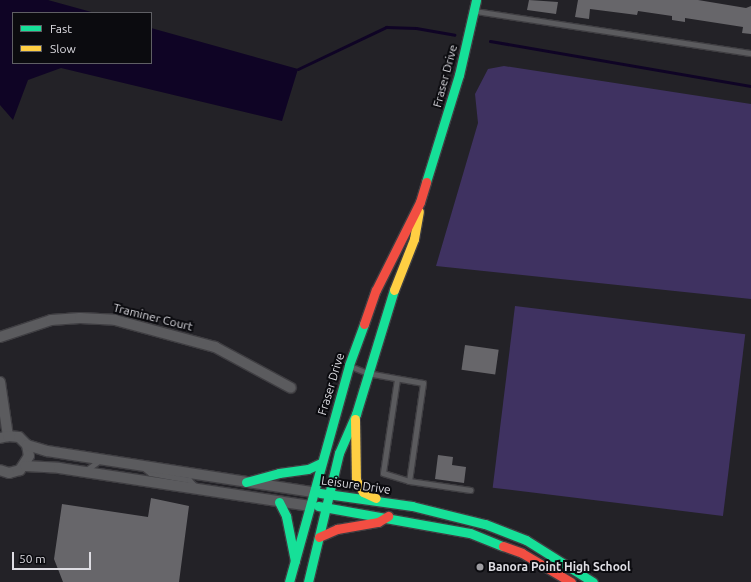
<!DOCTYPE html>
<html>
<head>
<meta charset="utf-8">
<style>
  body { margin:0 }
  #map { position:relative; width:751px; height:582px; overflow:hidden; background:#232227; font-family:Ubuntu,sans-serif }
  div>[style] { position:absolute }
  .green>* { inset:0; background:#3f3261; transform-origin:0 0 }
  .water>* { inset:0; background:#0f0425 }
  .stream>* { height:3px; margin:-1.5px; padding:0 1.5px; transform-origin:1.5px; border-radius:1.5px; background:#0f0425 }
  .building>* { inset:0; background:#67666a; transform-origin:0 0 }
  .roads { filter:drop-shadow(1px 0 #3f3e42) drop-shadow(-1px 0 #3f3e42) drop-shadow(0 1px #3f3e42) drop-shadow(0 -1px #3f3e42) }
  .lane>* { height:5px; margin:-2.5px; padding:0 2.5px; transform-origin:2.5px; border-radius:2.5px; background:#5b5b5e }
  .street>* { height:10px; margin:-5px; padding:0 5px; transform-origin:5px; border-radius:5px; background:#5b5b5e }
  .fast>* { height:9px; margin:-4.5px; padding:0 4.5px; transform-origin:4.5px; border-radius:4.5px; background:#16e098 }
  .slow>* { height:9px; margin:-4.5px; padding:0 4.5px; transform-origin:4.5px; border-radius:4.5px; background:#ffcf43 }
  .jam>* { height:9px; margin:-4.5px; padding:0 4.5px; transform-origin:4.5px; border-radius:4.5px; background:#f24e42 }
  .dots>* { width:11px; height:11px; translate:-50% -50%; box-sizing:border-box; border:2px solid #0b0b0f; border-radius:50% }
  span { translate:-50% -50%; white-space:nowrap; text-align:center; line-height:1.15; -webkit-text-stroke:4px #0b0b0f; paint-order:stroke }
  .street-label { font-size:12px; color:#dedde3 }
  .poi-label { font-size:12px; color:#dedde3; font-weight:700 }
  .left { translate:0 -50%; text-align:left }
  .legend { position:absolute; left:12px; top:12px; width:140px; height:52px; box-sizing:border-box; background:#0b0b0f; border:1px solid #5f5f64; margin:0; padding:5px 7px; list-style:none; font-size:12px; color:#dedde3 }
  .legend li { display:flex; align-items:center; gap:8px; height:20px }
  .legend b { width:20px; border:1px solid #5f5f64 }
  .scale { position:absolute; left:12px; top:552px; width:79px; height:18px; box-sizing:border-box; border:2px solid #dedde3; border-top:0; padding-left:5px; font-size:12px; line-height:14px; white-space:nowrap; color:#dedde3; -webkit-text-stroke:3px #0b0b0f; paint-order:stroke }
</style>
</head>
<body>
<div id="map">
  <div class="green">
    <i style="clip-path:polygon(504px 66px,751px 104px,751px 299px,436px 266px,478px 123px,475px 94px,488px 69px)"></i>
    <i style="left:515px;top:306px;width:232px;height:183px;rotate:7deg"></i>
  </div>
  <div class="water">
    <i style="clip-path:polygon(0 0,48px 0,95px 13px,13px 13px,13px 63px,151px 63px,151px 28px,298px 69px,282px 121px,61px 68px,28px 80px,13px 120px,0 105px)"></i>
  </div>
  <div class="stream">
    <i style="left:490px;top:41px;width:265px;rotate:9.8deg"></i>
    <i style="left:298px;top:69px;width:98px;rotate:-25.5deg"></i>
    <i style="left:386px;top:27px;width:30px;rotate:2deg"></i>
    <i style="left:416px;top:28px;width:39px;rotate:10deg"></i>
  </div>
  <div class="building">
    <i style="clip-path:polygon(529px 0,558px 2px,556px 14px,527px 10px)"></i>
    <i style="clip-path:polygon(578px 0,698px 0,746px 8px,751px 6px,751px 34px,742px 33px,743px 27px,685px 18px,685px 22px,672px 20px,672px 16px,638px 11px,637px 15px,590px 9px,589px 19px,575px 17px)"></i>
    <i style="left:465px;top:345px;width:34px;height:25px;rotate:8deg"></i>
    <i style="clip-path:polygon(438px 455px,453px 457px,452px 465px,466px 467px,464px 483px,435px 479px)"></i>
    <i style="clip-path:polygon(151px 498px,189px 506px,179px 582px,63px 582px,54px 559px,62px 504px,148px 517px)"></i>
  </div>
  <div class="roads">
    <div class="lane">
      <i style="left:475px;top:11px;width:279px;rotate:8.7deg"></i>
      <i style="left:350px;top:366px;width:18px;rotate:22deg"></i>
      <i style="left:367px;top:373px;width:57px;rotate:10.1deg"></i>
      <i style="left:423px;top:383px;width:99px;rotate:98.1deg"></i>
      <i style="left:409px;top:481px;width:62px;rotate:8.4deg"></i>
      <i style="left:397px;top:379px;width:95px;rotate:98.5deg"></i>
      <i style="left:383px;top:473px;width:27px;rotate:17deg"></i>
      <i style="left:144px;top:468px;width:8px;rotate:40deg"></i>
      <i style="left:150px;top:473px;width:40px;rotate:10deg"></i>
      <i style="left:189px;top:480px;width:11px;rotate:45deg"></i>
      <i style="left:85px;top:471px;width:19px;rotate:-36deg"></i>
    </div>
    <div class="street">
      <i style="left:0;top:337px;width:54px;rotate:-18.4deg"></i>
      <i style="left:51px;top:320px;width:29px;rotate:-4deg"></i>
      <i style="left:80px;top:318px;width:35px;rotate:3deg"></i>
      <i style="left:115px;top:320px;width:104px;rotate:15.1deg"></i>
      <i style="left:215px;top:347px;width:86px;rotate:28.3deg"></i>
      <i style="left:0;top:382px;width:55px;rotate:81.6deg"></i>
      <i style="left:0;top:438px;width:8px;rotate:-14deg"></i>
      <i style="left:8px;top:436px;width:11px;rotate:5deg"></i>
      <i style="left:19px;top:437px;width:11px;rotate:45deg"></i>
      <i style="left:27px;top:445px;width:11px;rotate:80deg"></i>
      <i style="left:29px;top:456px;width:17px;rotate:123deg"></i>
      <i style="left:20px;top:470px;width:11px;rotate:165deg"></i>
      <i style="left:9px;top:473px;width:9px;rotate:-162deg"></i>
      <i style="left:27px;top:445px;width:21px;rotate:17deg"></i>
      <i style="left:47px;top:451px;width:269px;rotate:8.8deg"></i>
      <i style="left:25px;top:466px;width:34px;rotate:3deg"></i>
      <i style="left:59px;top:468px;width:254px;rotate:8.6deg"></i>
    </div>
    <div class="fast">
      <i style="left:426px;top:182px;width:112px;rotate:-72.9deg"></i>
      <i style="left:459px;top:75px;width:77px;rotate:-77.2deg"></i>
      <i style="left:246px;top:482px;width:34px;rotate:-15deg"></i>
      <i style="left:279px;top:473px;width:29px;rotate:-8deg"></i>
      <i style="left:308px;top:469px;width:14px;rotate:-25deg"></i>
      <i style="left:320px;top:493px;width:93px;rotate:8deg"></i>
      <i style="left:412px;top:506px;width:75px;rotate:13.9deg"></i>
      <i style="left:485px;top:524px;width:44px;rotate:21.3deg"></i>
      <i style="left:526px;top:540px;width:79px;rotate:32.1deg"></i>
      <i style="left:279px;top:502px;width:16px;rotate:63deg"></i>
      <i style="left:286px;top:516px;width:46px;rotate:78.7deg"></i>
      <i style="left:318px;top:506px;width:154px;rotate:10.1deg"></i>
      <i style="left:470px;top:533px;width:35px;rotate:22deg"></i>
      <i style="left:289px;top:582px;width:225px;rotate:-74.5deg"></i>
      <i style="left:349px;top:365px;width:44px;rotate:-69.9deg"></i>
      <i style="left:308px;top:582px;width:133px;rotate:-76.5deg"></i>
      <i style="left:339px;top:453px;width:43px;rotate:-66.4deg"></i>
      <i style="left:356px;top:414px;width:130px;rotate:-73deg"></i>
    </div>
    <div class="slow">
      <i style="left:394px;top:290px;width:55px;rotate:-68.6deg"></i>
      <i style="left:414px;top:239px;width:28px;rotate:-80deg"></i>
      <i style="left:355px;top:419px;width:61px;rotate:89.1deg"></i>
      <i style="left:356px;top:480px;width:14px;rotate:60deg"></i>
      <i style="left:363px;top:492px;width:14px;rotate:25deg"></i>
    </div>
    <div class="jam">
      <i style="left:364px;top:324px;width:36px;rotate:-71deg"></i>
      <i style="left:376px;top:290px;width:98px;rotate:-63.4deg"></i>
      <i style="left:420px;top:202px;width:21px;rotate:-73deg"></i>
      <i style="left:319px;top:537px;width:20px;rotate:-24deg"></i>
      <i style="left:337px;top:529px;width:42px;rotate:-9.7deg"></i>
      <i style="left:378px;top:522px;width:12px;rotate:-31deg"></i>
      <i style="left:503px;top:546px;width:20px;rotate:20deg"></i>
      <i style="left:522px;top:553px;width:57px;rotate:30.6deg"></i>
    </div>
  </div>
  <div class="dots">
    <i style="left:480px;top:567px;background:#9d9ca1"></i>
  </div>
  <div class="street-label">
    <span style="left:445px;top:76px;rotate:-75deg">Fraser Drive</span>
    <span style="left:153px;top:317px;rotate:14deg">Traminer Court</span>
    <span style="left:331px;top:384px;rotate:-73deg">Fraser Drive</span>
    <span style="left:356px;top:485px;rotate:8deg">Leisure Drive</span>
  </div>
  <div class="poi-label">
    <span class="left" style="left:488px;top:567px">Banora Point High School</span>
  </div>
  <ul class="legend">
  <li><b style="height:5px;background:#16e098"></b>Fast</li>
  <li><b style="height:5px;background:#ffcf43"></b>Slow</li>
  </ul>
  <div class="scale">50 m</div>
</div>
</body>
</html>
